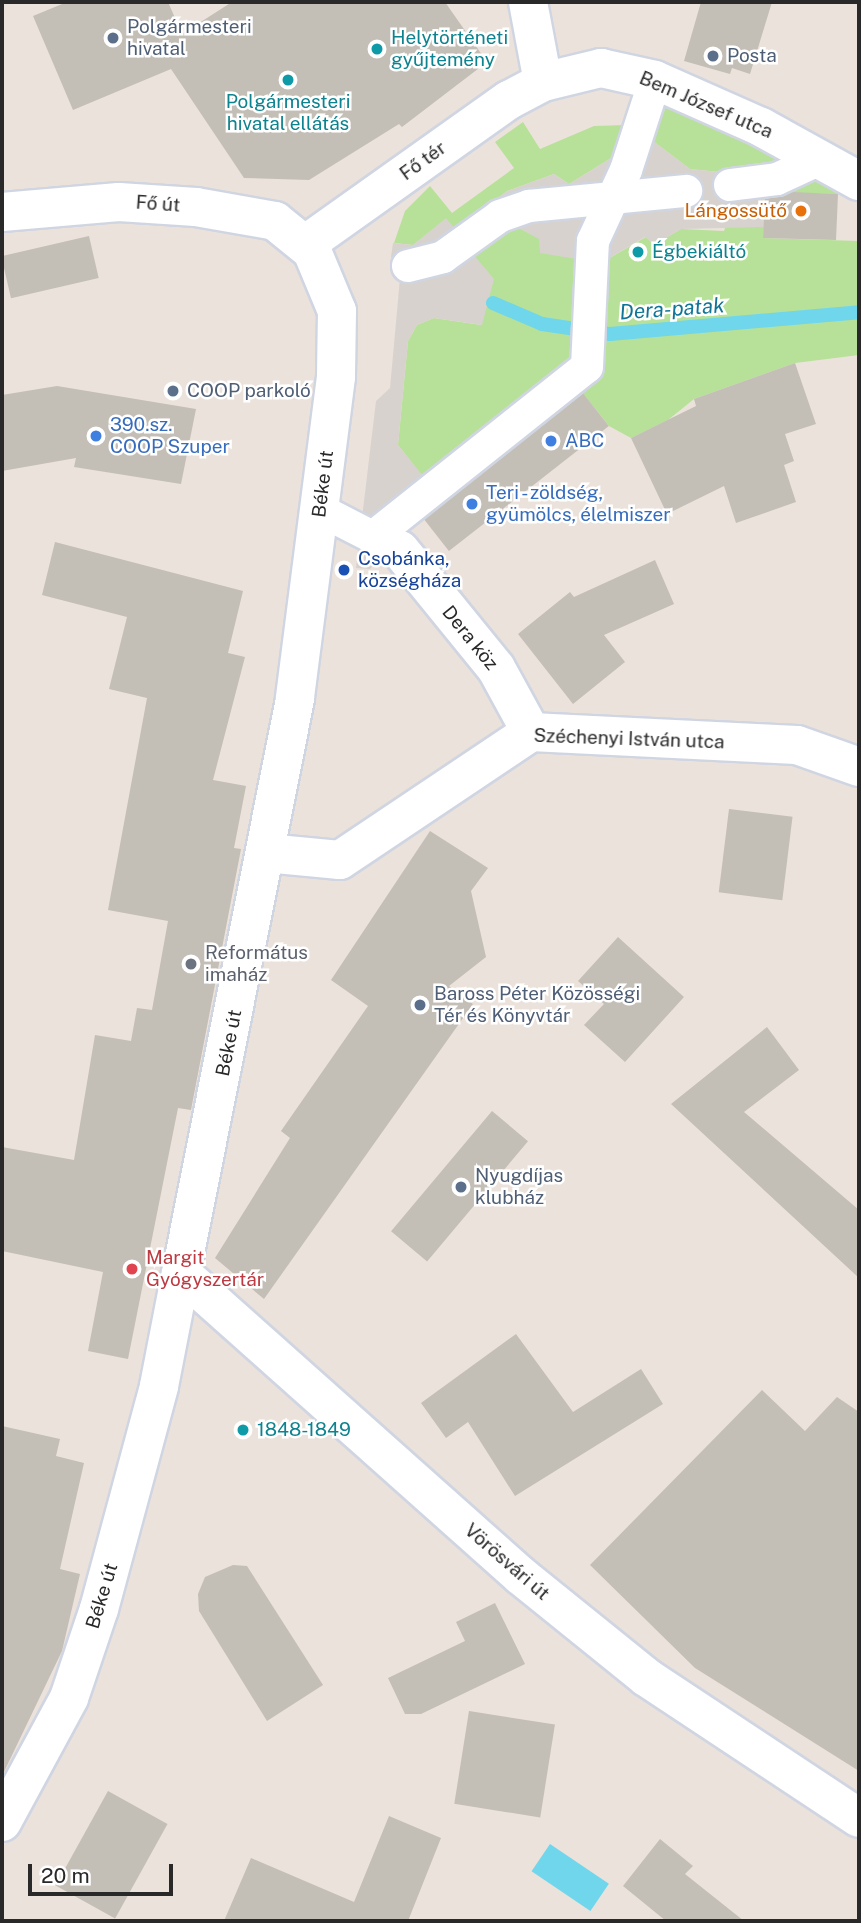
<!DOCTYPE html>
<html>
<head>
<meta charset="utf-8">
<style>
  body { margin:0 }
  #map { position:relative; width:861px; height:1923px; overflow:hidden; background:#ebe2db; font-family:"Public Sans",sans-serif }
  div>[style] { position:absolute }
  .green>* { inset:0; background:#b7e198 }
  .plaza>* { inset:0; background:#d7d2cd }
  .water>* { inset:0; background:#6fd6ec; transform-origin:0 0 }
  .stream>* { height:14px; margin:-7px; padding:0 7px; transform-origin:7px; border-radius:7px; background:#6fd6ec }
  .building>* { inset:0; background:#c3beb6; transform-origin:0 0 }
  .roads { filter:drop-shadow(2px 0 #d0d5e2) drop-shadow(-2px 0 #d0d5e2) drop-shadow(0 2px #d0d5e2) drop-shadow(0 -2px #d0d5e2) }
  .pedestrian>* { height:32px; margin:-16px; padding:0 16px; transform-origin:16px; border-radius:16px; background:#fff }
  .minor>* { height:38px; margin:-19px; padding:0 19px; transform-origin:19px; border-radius:19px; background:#fff }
  .secondary>* { height:38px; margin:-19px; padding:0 19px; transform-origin:19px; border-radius:19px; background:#fff }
  .dots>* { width:19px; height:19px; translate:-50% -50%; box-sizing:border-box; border:4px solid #fff; border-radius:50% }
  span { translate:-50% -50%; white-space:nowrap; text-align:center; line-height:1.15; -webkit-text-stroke:5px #fff; paint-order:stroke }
  .service-label { font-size:19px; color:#4e5e75 }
  .left { translate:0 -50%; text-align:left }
  .culture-label { font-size:19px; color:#0d838f }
  .street-label { font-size:19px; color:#292929 }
  .food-label { font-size:19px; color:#c56008 }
  .right { translate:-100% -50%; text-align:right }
  .shop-label { font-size:19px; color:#366cbe }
  .transit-label { font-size:19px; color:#164399 }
  .worship-label { font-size:19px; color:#5b616d }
  .health-label { font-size:19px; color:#be3a42 }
  .water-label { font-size:21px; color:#107496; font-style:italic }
  .frame { position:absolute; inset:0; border:4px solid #292929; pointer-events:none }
  .scale { position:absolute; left:28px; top:1864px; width:145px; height:32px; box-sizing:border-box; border:4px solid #292929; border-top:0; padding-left:9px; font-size:21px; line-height:24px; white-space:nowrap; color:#292929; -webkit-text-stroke:5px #fff; paint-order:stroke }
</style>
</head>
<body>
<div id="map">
  <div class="green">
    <i style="clip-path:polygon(663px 99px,750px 138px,839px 188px,838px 194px,765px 192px,730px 173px,690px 169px,653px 141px)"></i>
    <i style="clip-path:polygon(523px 122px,540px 149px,594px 126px,627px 125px,621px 152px,569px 184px,554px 174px,507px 191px,455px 231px,446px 219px,413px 245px,394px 243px,405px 211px,430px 186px,452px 213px,514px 168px,495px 142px)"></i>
    <i style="clip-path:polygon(511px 224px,581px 260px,582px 351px,427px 482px,398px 445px,408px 341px,417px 325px,434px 318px,481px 325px,473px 254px)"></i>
    <i style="clip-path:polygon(726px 225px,764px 227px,763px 238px,859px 241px,859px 355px,795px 363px,694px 399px,668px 420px,631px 438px,609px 426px,579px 388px,601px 263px,646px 237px,654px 245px,681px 229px,724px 231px)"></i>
  </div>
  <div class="plaza">
    <i style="clip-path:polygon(663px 99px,653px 141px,690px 169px,730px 173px,765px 192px,764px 227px,681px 229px,654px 245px,645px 237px,601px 263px,540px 253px,539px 239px,511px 224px,473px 254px,494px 279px,482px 325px,434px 318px,417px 325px,408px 341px,398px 445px,427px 481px,419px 515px,370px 569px,356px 568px,376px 401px,390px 388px,401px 267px,391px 257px,393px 243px,413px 245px,446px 218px,456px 230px,507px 191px,554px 174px,569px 184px,621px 152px)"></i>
  </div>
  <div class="water">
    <i style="left:550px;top:1844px;width:71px;height:33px;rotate:34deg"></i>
  </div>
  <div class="stream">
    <i style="left:493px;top:303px;width:53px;rotate:23.2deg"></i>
    <i style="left:542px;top:324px;width:69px;rotate:8.4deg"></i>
    <i style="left:610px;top:334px;width:250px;rotate:-5deg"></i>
  </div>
  <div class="building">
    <i style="clip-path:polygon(67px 2px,168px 2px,182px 34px,232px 2px,445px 2px,487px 62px,402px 127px,399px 124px,309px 180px,244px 178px,171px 69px,73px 110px,33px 16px)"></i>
    <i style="clip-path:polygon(701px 2px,772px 2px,750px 74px,732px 68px,730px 74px,684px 61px)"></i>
    <i style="clip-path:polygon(792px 192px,838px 194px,836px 240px,763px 238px,765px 199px)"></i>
    <i style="left:89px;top:236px;width:43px;height:90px;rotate:77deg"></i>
    <i style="clip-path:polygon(795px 363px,816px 424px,785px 434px,794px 461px,784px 465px,796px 502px,736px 523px,724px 486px,667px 514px,631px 438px,696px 406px,694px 399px)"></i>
    <i style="clip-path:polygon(57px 386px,196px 409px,181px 484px,74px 467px,76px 458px,2px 471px,2px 395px)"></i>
    <i style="left:583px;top:393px;width:42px;height:203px;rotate:52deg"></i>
    <i style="clip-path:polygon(55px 542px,243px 591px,228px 653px,245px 657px,213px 780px,246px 786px,234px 848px,241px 849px,191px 1110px,178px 1108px,128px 1359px,88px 1351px,103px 1272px,2px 1251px,2px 1147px,74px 1160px,95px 1035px,131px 1041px,137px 1008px,152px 1010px,168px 921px,108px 910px,147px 698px,109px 689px,127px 617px,42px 595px)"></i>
    <i style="clip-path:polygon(655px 560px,674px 604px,604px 635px,625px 662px,573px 704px,518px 634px,570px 592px,574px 597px)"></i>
    <i style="left:729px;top:809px;width:64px;height:84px;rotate:7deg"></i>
    <i style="clip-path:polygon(430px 831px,488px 868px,471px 891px,486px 957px,449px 986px,473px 1004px,264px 1299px,215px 1258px,290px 1138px,281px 1131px,368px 1006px,331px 980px)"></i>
    <i style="clip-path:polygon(618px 937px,684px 997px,625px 1062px,584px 1025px,604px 1004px,578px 981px)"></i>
    <i style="clip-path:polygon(767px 1027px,799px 1070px,744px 1112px,859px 1210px,859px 1278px,671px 1104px)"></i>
    <i style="left:492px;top:1111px;width:47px;height:157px;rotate:40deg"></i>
    <i style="clip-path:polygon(516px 1334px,573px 1412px,641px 1369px,663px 1404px,515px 1496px,468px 1422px,446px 1438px,421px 1403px)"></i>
    <i style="clip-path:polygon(762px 1390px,805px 1431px,837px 1397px,859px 1412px,859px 1771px,695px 1668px,590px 1565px)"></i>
    <i style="clip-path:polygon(2px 1426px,60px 1439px,56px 1456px,84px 1463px,60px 1569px,80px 1574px,62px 1651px,2px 1776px)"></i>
    <i style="clip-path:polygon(233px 1565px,247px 1566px,323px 1685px,267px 1721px,199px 1611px,198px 1594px,205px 1577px)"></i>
    <i style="clip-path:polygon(495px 1603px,525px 1664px,421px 1714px,405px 1714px,388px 1678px,465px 1641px,456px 1622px)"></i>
    <i style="left:469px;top:1711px;width:87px;height:94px;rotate:9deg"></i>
    <i style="left:108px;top:1791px;width:68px;height:108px;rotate:29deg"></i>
    <i style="clip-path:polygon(389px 1816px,441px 1838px,408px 1921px,224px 1921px,251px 1858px,354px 1902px)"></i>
    <i style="clip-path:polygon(660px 1839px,693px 1866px,685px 1874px,744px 1921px,666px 1921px,623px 1886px)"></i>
  </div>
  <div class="roads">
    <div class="pedestrian">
      <i style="left:730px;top:185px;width:47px;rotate:-7.3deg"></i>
      <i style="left:777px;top:179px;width:47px;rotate:-24.9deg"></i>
      <i style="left:408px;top:266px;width:36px;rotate:-14deg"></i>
      <i style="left:443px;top:257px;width:70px;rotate:-35.7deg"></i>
      <i style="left:500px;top:216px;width:31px;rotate:-19deg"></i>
      <i style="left:529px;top:206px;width:158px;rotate:-5.5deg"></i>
      <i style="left:320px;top:510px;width:79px;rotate:27.2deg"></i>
      <i style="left:373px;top:537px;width:273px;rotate:-38.5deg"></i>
      <i style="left:587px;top:367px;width:126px;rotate:-87.3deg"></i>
      <i style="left:593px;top:241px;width:78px;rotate:-65.1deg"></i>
      <i style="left:626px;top:170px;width:95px;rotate:-72.1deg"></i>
    </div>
    <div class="minor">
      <i style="left:528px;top:2px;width:81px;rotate:79.4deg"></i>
      <i style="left:306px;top:244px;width:249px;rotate:-35.4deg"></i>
      <i style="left:509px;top:100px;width:38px;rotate:-28deg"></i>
      <i style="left:543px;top:82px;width:60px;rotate:-13.6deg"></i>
      <i style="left:601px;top:68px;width:55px;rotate:12.5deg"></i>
      <i style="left:655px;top:80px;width:116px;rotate:23.9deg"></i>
      <i style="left:761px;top:127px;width:112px;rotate:28.9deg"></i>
      <i style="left:400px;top:550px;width:152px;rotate:50.9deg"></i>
      <i style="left:496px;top:668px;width:73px;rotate:61.3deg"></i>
      <i style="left:266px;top:853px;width:74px;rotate:5.4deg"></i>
      <i style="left:340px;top:860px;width:230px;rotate:-33.8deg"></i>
      <i style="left:531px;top:732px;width:266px;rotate:2.8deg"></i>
      <i style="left:797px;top:745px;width:66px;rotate:19.5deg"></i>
      <i style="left:2px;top:1822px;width:141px;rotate:-61.6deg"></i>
      <i style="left:69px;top:1698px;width:94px;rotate:-71.4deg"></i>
      <i style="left:99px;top:1609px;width:231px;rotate:-74.9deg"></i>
      <i style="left:159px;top:1386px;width:115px;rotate:-79deg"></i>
    </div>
    <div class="secondary">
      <i style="left:2px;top:212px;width:117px;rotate:-4.9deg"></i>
      <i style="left:119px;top:202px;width:77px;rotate:3.7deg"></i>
      <i style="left:196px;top:207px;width:80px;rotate:10deg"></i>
      <i style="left:275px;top:221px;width:48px;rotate:39deg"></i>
      <i style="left:312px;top:251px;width:65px;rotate:67.4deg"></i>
      <i style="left:337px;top:311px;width:66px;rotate:90.9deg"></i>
      <i style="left:336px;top:377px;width:325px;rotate:97.3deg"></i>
      <i style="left:295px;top:699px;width:585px;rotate:101.23deg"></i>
      <i style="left:181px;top:1273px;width:455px;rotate:41.7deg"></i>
      <i style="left:521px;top:1576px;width:161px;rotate:38.9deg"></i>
      <i style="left:646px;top:1677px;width:255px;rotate:33.5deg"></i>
    </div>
  </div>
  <div class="dots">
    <i style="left:113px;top:38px;background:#5c6f8a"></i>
    <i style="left:377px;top:49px;background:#0f9aa8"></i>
    <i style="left:713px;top:56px;background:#5c6f8a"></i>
    <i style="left:288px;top:80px;background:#0f9aa8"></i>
    <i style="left:801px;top:211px;background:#e8710a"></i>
    <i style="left:638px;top:252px;background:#0f9aa8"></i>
    <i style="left:173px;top:391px;background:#5c6f8a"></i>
    <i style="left:96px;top:436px;background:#3f7fe0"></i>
    <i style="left:551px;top:441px;background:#3f7fe0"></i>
    <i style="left:472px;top:504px;background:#3f7fe0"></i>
    <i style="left:344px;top:570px;background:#1a4fb4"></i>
    <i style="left:191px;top:964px;background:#6b7280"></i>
    <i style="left:420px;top:1005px;background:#5c6f8a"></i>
    <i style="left:461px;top:1187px;background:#5c6f8a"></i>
    <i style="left:132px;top:1269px;background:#e0444e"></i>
    <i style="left:243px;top:1430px;background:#0f9aa8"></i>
  </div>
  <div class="service-label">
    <span class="left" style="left:127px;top:38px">Polgármesteri<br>hivatal</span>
    <span class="left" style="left:727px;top:56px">Posta</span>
    <span class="left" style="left:187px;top:391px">COOP parkoló</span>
    <span class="left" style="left:434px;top:1005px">Baross Péter Közösségi<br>Tér és Könyvtár</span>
    <span class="left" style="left:475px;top:1187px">Nyugdíjas<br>klubház</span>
  </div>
  <div class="culture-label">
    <span class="left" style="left:391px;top:49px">Helytörténeti<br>gyűjtemény</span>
    <span style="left:288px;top:113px">Polgármesteri<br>hivatal ellátás</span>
    <span class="left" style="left:652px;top:252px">Égbekiáltó</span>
    <span class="left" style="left:257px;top:1430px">1848-1849</span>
  </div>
  <div class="street-label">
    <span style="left:706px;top:105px;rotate:23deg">Bem József utca</span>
    <span style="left:423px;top:161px;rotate:-36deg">Fő tér</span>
    <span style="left:158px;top:204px;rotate:4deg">Fő út</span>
    <span style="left:323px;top:484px;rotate:-83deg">Béke út</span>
    <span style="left:470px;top:638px;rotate:51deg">Dera köz</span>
    <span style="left:629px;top:739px;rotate:2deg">Széchenyi István utca</span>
    <span style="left:229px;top:1043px;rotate:-79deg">Béke út</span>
    <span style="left:507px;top:1562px;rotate:41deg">Vörösvári út</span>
    <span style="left:102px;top:1596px;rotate:-73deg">Béke út</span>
  </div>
  <div class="food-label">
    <span class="right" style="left:787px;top:211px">Lángossütő</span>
  </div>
  <div class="shop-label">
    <span class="left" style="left:110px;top:436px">390.sz.<br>COOP Szuper</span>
    <span class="left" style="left:565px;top:441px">ABC</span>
    <span class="left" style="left:486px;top:504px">Teri - zöldség,<br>gyümölcs, élelmiszer</span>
  </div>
  <div class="transit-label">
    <span class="left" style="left:358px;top:570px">Csobánka,<br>községháza</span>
  </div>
  <div class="worship-label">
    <span class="left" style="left:205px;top:964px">Református<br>imaház</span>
  </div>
  <div class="health-label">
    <span class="left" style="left:146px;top:1269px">Margit<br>Gyógyszertár</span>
  </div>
  <div class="water-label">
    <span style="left:672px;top:309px;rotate:-4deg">Dera-patak</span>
  </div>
  <div class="frame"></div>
  <div class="scale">20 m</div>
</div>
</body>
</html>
